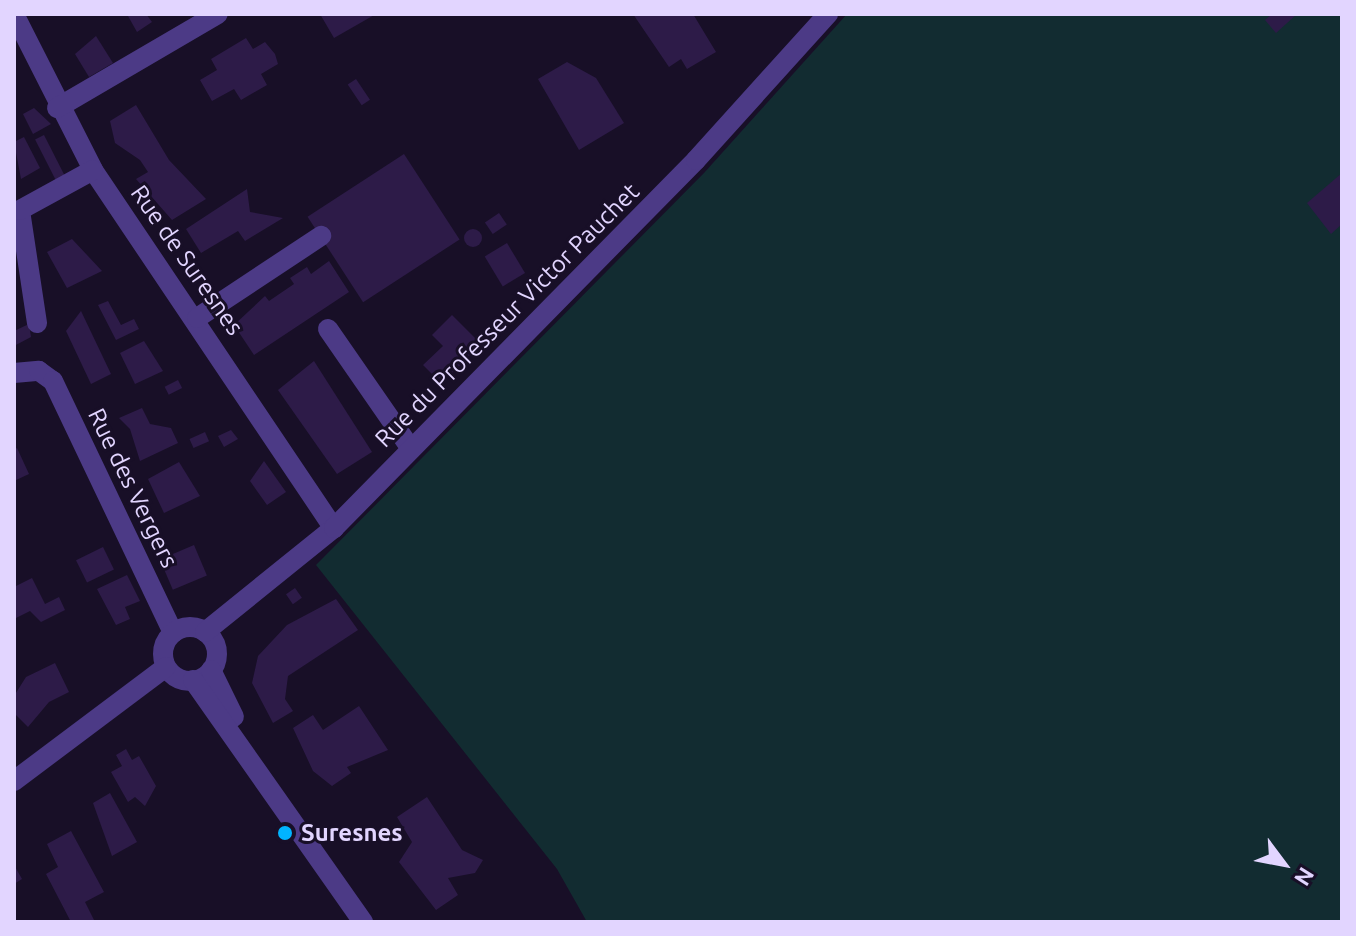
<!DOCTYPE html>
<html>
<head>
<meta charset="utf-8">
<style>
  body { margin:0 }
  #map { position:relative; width:1356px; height:936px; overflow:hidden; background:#180f27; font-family:Ubuntu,sans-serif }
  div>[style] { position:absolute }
  .green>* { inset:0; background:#122c31 }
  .building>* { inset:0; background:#2d1b48; transform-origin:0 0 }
  .round { border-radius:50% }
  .minor>* { height:20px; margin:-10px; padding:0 10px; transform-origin:10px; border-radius:10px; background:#4c3a86 }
  .minor>.ring { margin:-10px; padding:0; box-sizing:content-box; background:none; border:20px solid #4c3a86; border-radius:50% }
  .dots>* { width:22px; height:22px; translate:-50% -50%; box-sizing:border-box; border:4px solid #180f27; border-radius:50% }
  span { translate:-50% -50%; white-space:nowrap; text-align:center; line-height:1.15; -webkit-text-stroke:6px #180f27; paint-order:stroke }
  .street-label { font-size:24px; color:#e2d5ff }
  .poi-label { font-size:24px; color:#e2d5ff; font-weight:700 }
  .left { translate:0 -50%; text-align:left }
  .frame { position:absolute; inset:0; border:16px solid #e2d5ff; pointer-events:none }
  .north { position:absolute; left:1244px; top:824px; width:80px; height:80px; -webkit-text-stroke:6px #180f27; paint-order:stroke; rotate:122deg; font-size:22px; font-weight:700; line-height:32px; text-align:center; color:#e2d5ff }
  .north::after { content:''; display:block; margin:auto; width:28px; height:36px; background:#e2d5ff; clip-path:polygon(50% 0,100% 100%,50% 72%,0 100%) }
</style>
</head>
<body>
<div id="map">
  <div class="green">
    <i style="clip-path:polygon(847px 14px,1342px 14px,1342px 922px,587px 922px,557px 869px,316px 565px,704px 173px)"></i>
  </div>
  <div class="building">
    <i style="clip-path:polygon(146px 14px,152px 22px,137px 32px,128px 16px)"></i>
    <i style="clip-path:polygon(320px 14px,376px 14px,334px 38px)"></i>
    <i style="clip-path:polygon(633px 14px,693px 14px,716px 52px,687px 69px,681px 59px,669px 67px)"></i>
    <i style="clip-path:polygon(1272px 14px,1297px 14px,1276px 33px,1265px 20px)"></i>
    <i style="clip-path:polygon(96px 36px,113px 63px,89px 77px,75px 54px)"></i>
    <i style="clip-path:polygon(246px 38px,253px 49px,265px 42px,275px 54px,278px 64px,261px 74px,267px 85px,241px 100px,234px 89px,212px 101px,200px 80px,217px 70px,211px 59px)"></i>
    <i style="clip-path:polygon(567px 62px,596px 78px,624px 123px,579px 150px,538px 79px)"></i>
    <i style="left:356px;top:79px;width:25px;height:10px;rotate:56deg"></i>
    <i style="clip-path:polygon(136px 105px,169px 160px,206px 199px,172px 220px,136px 179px,148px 172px,140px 160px,115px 143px,110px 121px)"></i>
    <i style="clip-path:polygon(34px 108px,51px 124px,33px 134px,23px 114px)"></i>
    <i style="left:44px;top:135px;width:51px;height:10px;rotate:63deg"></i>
    <i style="clip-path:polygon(24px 137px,40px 168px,21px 179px,14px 142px)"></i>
    <i style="left:404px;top:154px;width:102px;height:115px;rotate:57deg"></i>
    <i style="clip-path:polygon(1342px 173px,1342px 224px,1331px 234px,1307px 203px)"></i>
    <i style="clip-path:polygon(247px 189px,250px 212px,283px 218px,245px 241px,238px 231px,201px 253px,186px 229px)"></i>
    <i style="left:499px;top:213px;width:14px;height:17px;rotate:56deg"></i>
    <i class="round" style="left:464px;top:229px;width:18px;height:18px"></i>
    <i style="clip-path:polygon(72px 239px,102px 271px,67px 288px,47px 252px)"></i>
    <i style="left:507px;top:243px;width:35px;height:26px;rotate:59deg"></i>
    <i style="clip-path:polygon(329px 261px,349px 292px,254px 355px,234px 325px,265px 296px,269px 301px,294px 284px,290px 278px,307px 267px,311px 274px)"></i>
    <i style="clip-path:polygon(108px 301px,121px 325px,134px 319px,139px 329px,116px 340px,98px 305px)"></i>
    <i style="clip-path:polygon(81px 311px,111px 374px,91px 384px,66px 331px)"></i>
    <i style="clip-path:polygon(452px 315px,481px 344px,442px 384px,423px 365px,443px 346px,432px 335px)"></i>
    <i style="clip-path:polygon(29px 324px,31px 337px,14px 346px,14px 331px)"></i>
    <i style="clip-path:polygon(144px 341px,163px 371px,135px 384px,120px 353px)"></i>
    <i style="clip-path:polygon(314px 361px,372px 452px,337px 474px,278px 390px)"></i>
    <i style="left:178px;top:380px;width:9px;height:15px;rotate:63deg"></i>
    <i style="clip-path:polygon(142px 408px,150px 424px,171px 428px,178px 443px,140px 461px,130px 429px,119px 418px)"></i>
    <i style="clip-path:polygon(231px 430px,238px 439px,224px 447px,218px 436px)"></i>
    <i style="left:205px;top:432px;width:10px;height:17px;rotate:66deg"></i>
    <i style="clip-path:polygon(17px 448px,29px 474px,14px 481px,14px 450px)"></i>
    <i style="clip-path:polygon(264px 461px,286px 492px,267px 505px,250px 481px)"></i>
    <i style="clip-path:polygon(179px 462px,200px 496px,164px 513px,148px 479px)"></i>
    <i style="left:194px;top:545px;width:33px;height:37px;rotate:67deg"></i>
    <i style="left:103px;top:547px;width:25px;height:30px;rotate:64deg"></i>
    <i style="clip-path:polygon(127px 575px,140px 601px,125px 607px,130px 619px,116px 625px,97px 589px)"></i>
    <i style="clip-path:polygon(32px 578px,45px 604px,59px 597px,65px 610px,41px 622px,30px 611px,14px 619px,14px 587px)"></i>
    <i style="left:295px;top:588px;width:12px;height:11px;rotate:55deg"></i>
    <i style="clip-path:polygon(336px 599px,358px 630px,288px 676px,285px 699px,293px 711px,273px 723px,252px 683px,258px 656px,287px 625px)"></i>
    <i style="clip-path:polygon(55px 663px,69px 692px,49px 702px,28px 727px,14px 713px,14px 696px,26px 677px)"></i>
    <i style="clip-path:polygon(359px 706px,388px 750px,347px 767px,351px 773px,332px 786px,313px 771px,293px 728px,313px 715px,323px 730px)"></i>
    <i style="clip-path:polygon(126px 749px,132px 760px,139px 756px,156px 786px,145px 806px,135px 797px,128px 802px,111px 772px,122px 766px,116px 755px)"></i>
    <i style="clip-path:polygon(110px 793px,137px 842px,112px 856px,93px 803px)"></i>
    <i style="clip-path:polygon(427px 797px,462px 850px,483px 860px,475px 873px,448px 878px,458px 895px,436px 910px,399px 862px,412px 842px,397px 817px)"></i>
    <i style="clip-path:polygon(71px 831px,104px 892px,85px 902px,95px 922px,71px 922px,46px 874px,58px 867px,47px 844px)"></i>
    <i style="clip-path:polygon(14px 865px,22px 879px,14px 884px)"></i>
  </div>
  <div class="minor">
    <i style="left:14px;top:14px;width:175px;rotate:63.1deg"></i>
    <i style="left:93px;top:170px;width:432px;rotate:56.1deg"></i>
    <i style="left:57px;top:108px;width:186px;rotate:-30.3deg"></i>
    <i style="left:197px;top:318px;width:149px;rotate:-33.5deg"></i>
    <i style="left:37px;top:323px;width:114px;rotate:-98.6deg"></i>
    <i style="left:20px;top:210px;width:83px;rotate:-28.7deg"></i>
    <i style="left:328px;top:329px;width:146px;rotate:55.3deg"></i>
    <i style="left:14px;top:373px;width:25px;rotate:-5deg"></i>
    <i style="left:39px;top:371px;width:17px;rotate:36deg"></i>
    <i style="left:53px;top:381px;width:279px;rotate:64.5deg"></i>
    <i class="ring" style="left:163px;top:627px;width:34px;height:34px"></i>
    <i style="left:205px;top:632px;width:166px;rotate:-38.9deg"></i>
    <i style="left:334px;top:528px;width:516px;rotate:-45.47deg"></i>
    <i style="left:696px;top:160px;width:197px;rotate:-47.9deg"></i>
    <i style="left:211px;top:670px;width:52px;rotate:63.9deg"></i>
    <i style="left:193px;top:680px;width:296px;rotate:54.9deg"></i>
    <i style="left:14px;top:781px;width:190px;rotate:-36.9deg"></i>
  </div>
  <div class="dots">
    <i style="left:285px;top:833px;background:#01b4ff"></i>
  </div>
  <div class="street-label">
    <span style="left:187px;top:260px;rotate:55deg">Rue de Suresnes</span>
    <span style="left:507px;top:315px;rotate:-45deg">Rue du Professeur Victor Pauchet</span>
    <span style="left:133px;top:488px;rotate:64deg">Rue des Vergers</span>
  </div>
  <div class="poi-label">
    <span class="left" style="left:301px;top:833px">Suresnes</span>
  </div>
  <div class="frame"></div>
  <div class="north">N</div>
</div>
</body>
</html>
